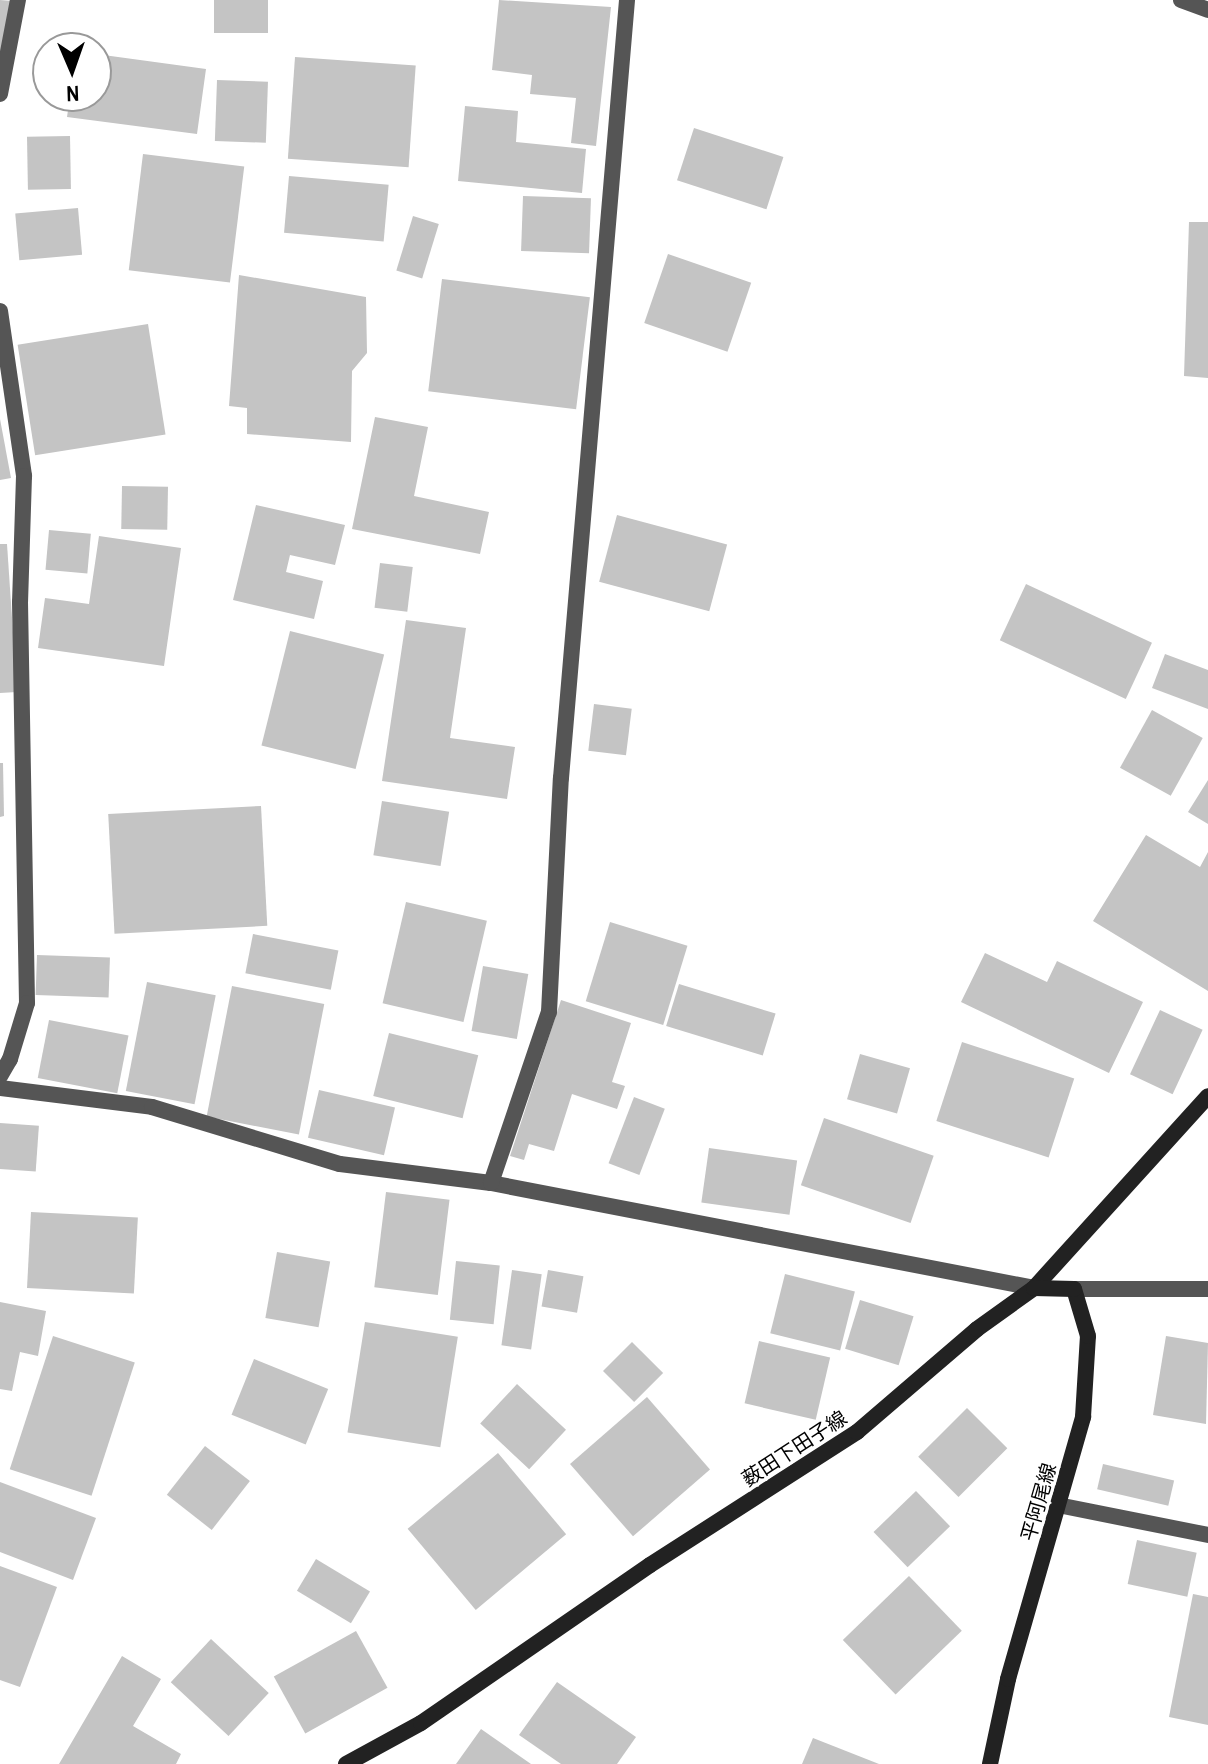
<!DOCTYPE html>
<html>
<head>
<meta charset="utf-8">
<style>
  body { margin:0 }
  #map { position:relative; width:1208px; height:1764px; overflow:hidden; background:#fff; font-family:"Archivo Narrow","Noto Sans JP",sans-serif }
  div>[style] { position:absolute }
  .building>* { inset:0; background:#c4c4c4; transform-origin:0 0 }
  .street>* { height:16px; margin:-8px; padding:0 8px; transform-origin:8px; border-radius:8px; background:#555 }
  .secondary>* { height:16px; margin:-8px; padding:0 8px; transform-origin:8px; border-radius:8px; background:#222 }
  span { translate:-50% -50%; white-space:nowrap; text-align:center; line-height:1.15; -webkit-text-stroke:6px #fff; paint-order:stroke }
  .street-label { font-size:20px; color:#000 }
  .north { position:absolute; left:32px; top:32px; width:80px; height:80px; box-sizing:border-box; background:#fff; border:2px solid #999; border-radius:50%; rotate:178deg; font-size:22px; font-weight:700; line-height:32px; text-align:center; color:#000 }
  .north::after { content:''; display:block; margin:auto; width:28px; height:36px; background:#000; clip-path:polygon(50% 0,100% 100%,50% 72%,0 100%) }
</style>
</head>
<body>
<div id="map">
  <div class="building">
    <i style="clip-path:polygon(0 0,12px 1px,0 71px)"></i>
    <i style="left:214px;top:0;width:54px;height:33px"></i>
    <i style="clip-path:polygon(499px 0,611px 7px,596px 146px,571px 143px,576px 98px,530px 94px,532px 75px,492px 70px)"></i>
    <i style="clip-path:polygon(96px 54px,206px 69px,197px 134px,67px 117px,70px 96px,96px 96px)"></i>
    <i style="left:295px;top:57px;width:121px;height:102px;rotate:4deg"></i>
    <i style="left:217px;top:80px;width:51px;height:61px;rotate:2deg"></i>
    <i style="clip-path:polygon(465px 106px,518px 111px,516px 142px,586px 149px,582px 193px,458px 181px)"></i>
    <i style="left:694px;top:128px;width:94px;height:55px;rotate:18deg"></i>
    <i style="left:70px;top:136px;width:53px;height:43px;rotate:89deg"></i>
    <i style="left:143px;top:154px;width:102px;height:117px;rotate:7deg"></i>
    <i style="left:289px;top:176px;width:100px;height:57px;rotate:5deg"></i>
    <i style="left:523px;top:196px;width:68px;height:55px;rotate:2deg"></i>
    <i style="left:78px;top:208px;width:47px;height:63px;rotate:85deg"></i>
    <i style="left:413px;top:216px;width:27px;height:57px;rotate:17deg"></i>
    <i style="clip-path:polygon(1189px 222px,1208px 222px,1208px 378px,1184px 376px)"></i>
    <i style="left:668px;top:254px;width:88px;height:73px;rotate:19deg"></i>
    <i style="clip-path:polygon(239px 275px,366px 297px,367px 353px,352px 371px,351px 442px,247px 434px,247px 408px,229px 406px)"></i>
    <i style="left:442px;top:279px;width:149px;height:113px;rotate:7deg"></i>
    <i style="left:148px;top:324px;width:112px;height:132px;rotate:81deg"></i>
    <i style="clip-path:polygon(375px 417px,428px 427px,414px 496px,489px 512px,480px 554px,352px 529px)"></i>
    <i style="clip-path:polygon(0 419px,11px 478px,0 480px)"></i>
    <i style="left:122px;top:486px;width:46px;height:43px;rotate:1deg"></i>
    <i style="clip-path:polygon(256px 505px,345px 525px,335px 565px,290px 555px,286px 572px,323px 581px,314px 619px,233px 600px)"></i>
    <i style="left:617px;top:515px;width:114px;height:69px;rotate:15deg"></i>
    <i style="left:49px;top:530px;width:42px;height:40px;rotate:5deg"></i>
    <i style="clip-path:polygon(99px 536px,181px 548px,164px 666px,38px 648px,45px 598px,89px 604px)"></i>
    <i style="clip-path:polygon(0 544px,7px 544px,17px 692px,0 693px)"></i>
    <i style="left:380px;top:563px;width:33px;height:45px;rotate:7deg"></i>
    <i style="left:1026px;top:584px;width:139px;height:62px;rotate:25deg"></i>
    <i style="clip-path:polygon(406px 620px,466px 628px,450px 738px,515px 747px,507px 799px,382px 781px)"></i>
    <i style="left:290px;top:631px;width:97px;height:118px;rotate:14deg"></i>
    <i style="clip-path:polygon(1165px 654px,1208px 670px,1208px 709px,1152px 688px)"></i>
    <i style="left:594px;top:704px;width:38px;height:47px;rotate:7deg"></i>
    <i style="left:1152px;top:710px;width:58px;height:66px;rotate:29deg"></i>
    <i style="clip-path:polygon(0 763px,3px 763px,4px 816px,0 817px)"></i>
    <i style="clip-path:polygon(1208px 780px,1208px 824px,1188px 812px)"></i>
    <i style="left:382px;top:801px;width:68px;height:55px;rotate:9deg"></i>
    <i style="left:261px;top:806px;width:120px;height:153px;rotate:87deg"></i>
    <i style="clip-path:polygon(1146px 835px,1200px 867px,1208px 852px,1208px 991px,1093px 921px)"></i>
    <i style="left:406px;top:902px;width:83px;height:104px;rotate:13deg"></i>
    <i style="left:610px;top:922px;width:81px;height:83px;rotate:17deg"></i>
    <i style="left:253px;top:934px;width:87px;height:40px;rotate:11deg"></i>
    <i style="clip-path:polygon(985px 953px,1047px 982px,1057px 961px,1143px 1002px,1109px 1073px,961px 1002px)"></i>
    <i style="left:37px;top:955px;width:73px;height:40px;rotate:2deg"></i>
    <i style="left:483px;top:966px;width:46px;height:66px;rotate:10deg"></i>
    <i style="left:147px;top:982px;width:70px;height:111px;rotate:11deg"></i>
    <i style="left:679px;top:984px;width:101px;height:44px;rotate:17deg"></i>
    <i style="left:232px;top:986px;width:94px;height:133px;rotate:11deg"></i>
    <i style="clip-path:polygon(561px 1000px,631px 1023px,612px 1082px,625px 1086px,617px 1109px,572px 1094px,554px 1151px,529px 1144px,524px 1160px,510px 1156px)"></i>
    <i style="left:1160px;top:1010px;width:47px;height:71px;rotate:25deg"></i>
    <i style="left:49px;top:1020px;width:81px;height:59px;rotate:11deg"></i>
    <i style="left:389px;top:1033px;width:92px;height:65px;rotate:14deg"></i>
    <i style="left:962px;top:1042px;width:118px;height:83px;rotate:18deg"></i>
    <i style="left:860px;top:1054px;width:52px;height:47px;rotate:16deg"></i>
    <i style="left:319px;top:1090px;width:78px;height:49px;rotate:13deg"></i>
    <i style="left:634px;top:1097px;width:33px;height:71px;rotate:21deg"></i>
    <i style="left:824px;top:1118px;width:116px;height:71px;rotate:19deg"></i>
    <i style="left:0;top:1123px;width:39px;height:46px;rotate:4deg"></i>
    <i style="left:709px;top:1148px;width:89px;height:55px;rotate:8deg"></i>
    <i style="left:386px;top:1192px;width:64px;height:96px;rotate:7deg"></i>
    <i style="left:31px;top:1212px;width:107px;height:76px;rotate:3deg"></i>
    <i style="left:277px;top:1252px;width:54px;height:67px;rotate:10deg"></i>
    <i style="left:456px;top:1261px;width:44px;height:59px;rotate:6deg"></i>
    <i style="left:512px;top:1270px;width:30px;height:76px;rotate:8deg"></i>
    <i style="left:548px;top:1270px;width:36px;height:37px;rotate:10deg"></i>
    <i style="left:785px;top:1274px;width:72px;height:61px;rotate:14deg"></i>
    <i style="left:860px;top:1300px;width:56px;height:51px;rotate:17deg"></i>
    <i style="clip-path:polygon(0 1302px,46px 1311px,38px 1356px,20px 1352px,12px 1391px,0 1389px)"></i>
    <i style="left:365px;top:1322px;width:94px;height:112px;rotate:9deg"></i>
    <i style="left:53px;top:1336px;width:86px;height:140px;rotate:18deg"></i>
    <i style="clip-path:polygon(1166px 1336px,1208px 1343px,1206px 1424px,1153px 1415px)"></i>
    <i style="left:759px;top:1341px;width:73px;height:64px;rotate:13deg"></i>
    <i style="left:632px;top:1342px;width:44px;height:41px;rotate:45deg"></i>
    <i style="left:254px;top:1359px;width:80px;height:60px;rotate:22deg"></i>
    <i style="left:517px;top:1384px;width:67px;height:54px;rotate:43deg"></i>
    <i style="left:647px;top:1397px;width:96px;height:102px;rotate:49deg"></i>
    <i style="left:967px;top:1408px;width:57px;height:69px;rotate:45deg"></i>
    <i style="left:205px;top:1446px;width:57px;height:62px;rotate:38deg"></i>
    <i style="left:498px;top:1453px;width:106px;height:118px;rotate:50deg"></i>
    <i style="left:1103px;top:1464px;width:73px;height:26px;rotate:13deg"></i>
    <i style="clip-path:polygon(0 1482px,96px 1518px,73px 1580px,0 1552px)"></i>
    <i style="left:916px;top:1491px;width:49px;height:59px;rotate:46deg"></i>
    <i style="left:1137px;top:1540px;width:61px;height:45px;rotate:12deg"></i>
    <i style="left:316px;top:1559px;width:63px;height:37px;rotate:31deg"></i>
    <i style="clip-path:polygon(0 1566px,57px 1587px,20px 1687px,0 1680px)"></i>
    <i style="left:909px;top:1576px;width:76px;height:92px;rotate:46deg"></i>
    <i style="clip-path:polygon(1193px 1594px,1208px 1597px,1208px 1725px,1169px 1717px)"></i>
    <i style="left:356px;top:1631px;width:65px;height:94px;rotate:61deg"></i>
    <i style="left:211px;top:1639px;width:79px;height:59px;rotate:43deg"></i>
    <i style="clip-path:polygon(122px 1656px,161px 1679px,133px 1726px,181px 1754px,176px 1764px,59px 1764px)"></i>
    <i style="clip-path:polygon(557px 1682px,636px 1737px,617px 1764px,561px 1764px,519px 1735px)"></i>
    <i style="clip-path:polygon(481px 1729px,531px 1764px,456px 1764px)"></i>
    <i style="clip-path:polygon(813px 1738px,879px 1764px,802px 1764px)"></i>
  </div>
  <div class="street">
    <i style="left:1181px;top:0;width:29px;rotate:20deg"></i>
    <i style="left:0;top:94px;width:96px;rotate:-79.2deg"></i>
    <i style="left:0;top:311px;width:167px;rotate:81.7deg"></i>
    <i style="left:24px;top:476px;width:126px;rotate:91.8deg"></i>
    <i style="left:20px;top:602px;width:401px;rotate:89deg"></i>
    <i style="left:27px;top:1003px;width:59px;rotate:106.9deg"></i>
    <i style="left:10px;top:1059px;width:20px;rotate:120deg"></i>
    <i style="left:0;top:1088px;width:153px;rotate:7.1deg"></i>
    <i style="left:152px;top:1107px;width:196px;rotate:16.9deg"></i>
    <i style="left:340px;top:1164px;width:152px;rotate:7.2deg"></i>
    <i style="left:491px;top:1183px;width:553px;rotate:10.94deg"></i>
    <i style="left:491px;top:1183px;width:181px;rotate:-71.3deg"></i>
    <i style="left:549px;top:1012px;width:234px;rotate:-87.1deg"></i>
    <i style="left:561px;top:778px;width:781px;rotate:-85.15deg"></i>
    <i style="left:1074px;top:1289px;width:134px"></i>
    <i style="left:1058px;top:1505px;width:153px;rotate:11.3deg"></i>
  </div>
  <div class="secondary">
    <i style="left:346px;top:1764px;width:85px;rotate:-28.7deg"></i>
    <i style="left:421px;top:1723px;width:278px;rotate:-34.6deg"></i>
    <i style="left:650px;top:1565px;width:246px;rotate:-32.7deg"></i>
    <i style="left:857px;top:1432px;width:158px;rotate:-40.6deg"></i>
    <i style="left:977px;top:1329px;width:70px;rotate:-35.7deg"></i>
    <i style="left:1034px;top:1288px;width:259px;rotate:-47.8deg"></i>
    <i style="left:990px;top:1764px;width:87px;rotate:-78deg"></i>
    <i style="left:1008px;top:1679px;width:273px;rotate:-74deg"></i>
    <i style="left:1083px;top:1417px;width:81px;rotate:-86.5deg"></i>
    <i style="left:1088px;top:1336px;width:49px;rotate:-106.6deg"></i>
    <i style="left:1074px;top:1289px;width:40px;rotate:-178.6deg"></i>
  </div>
  <div class="street-label">
    <span style="left:794px;top:1448px;rotate:-33deg">薮田下田子線</span>
    <span style="left:1038px;top:1502px;rotate:-74deg">平阿尾線</span>
  </div>
  <div class="north">N</div>
</div>
</body>
</html>
